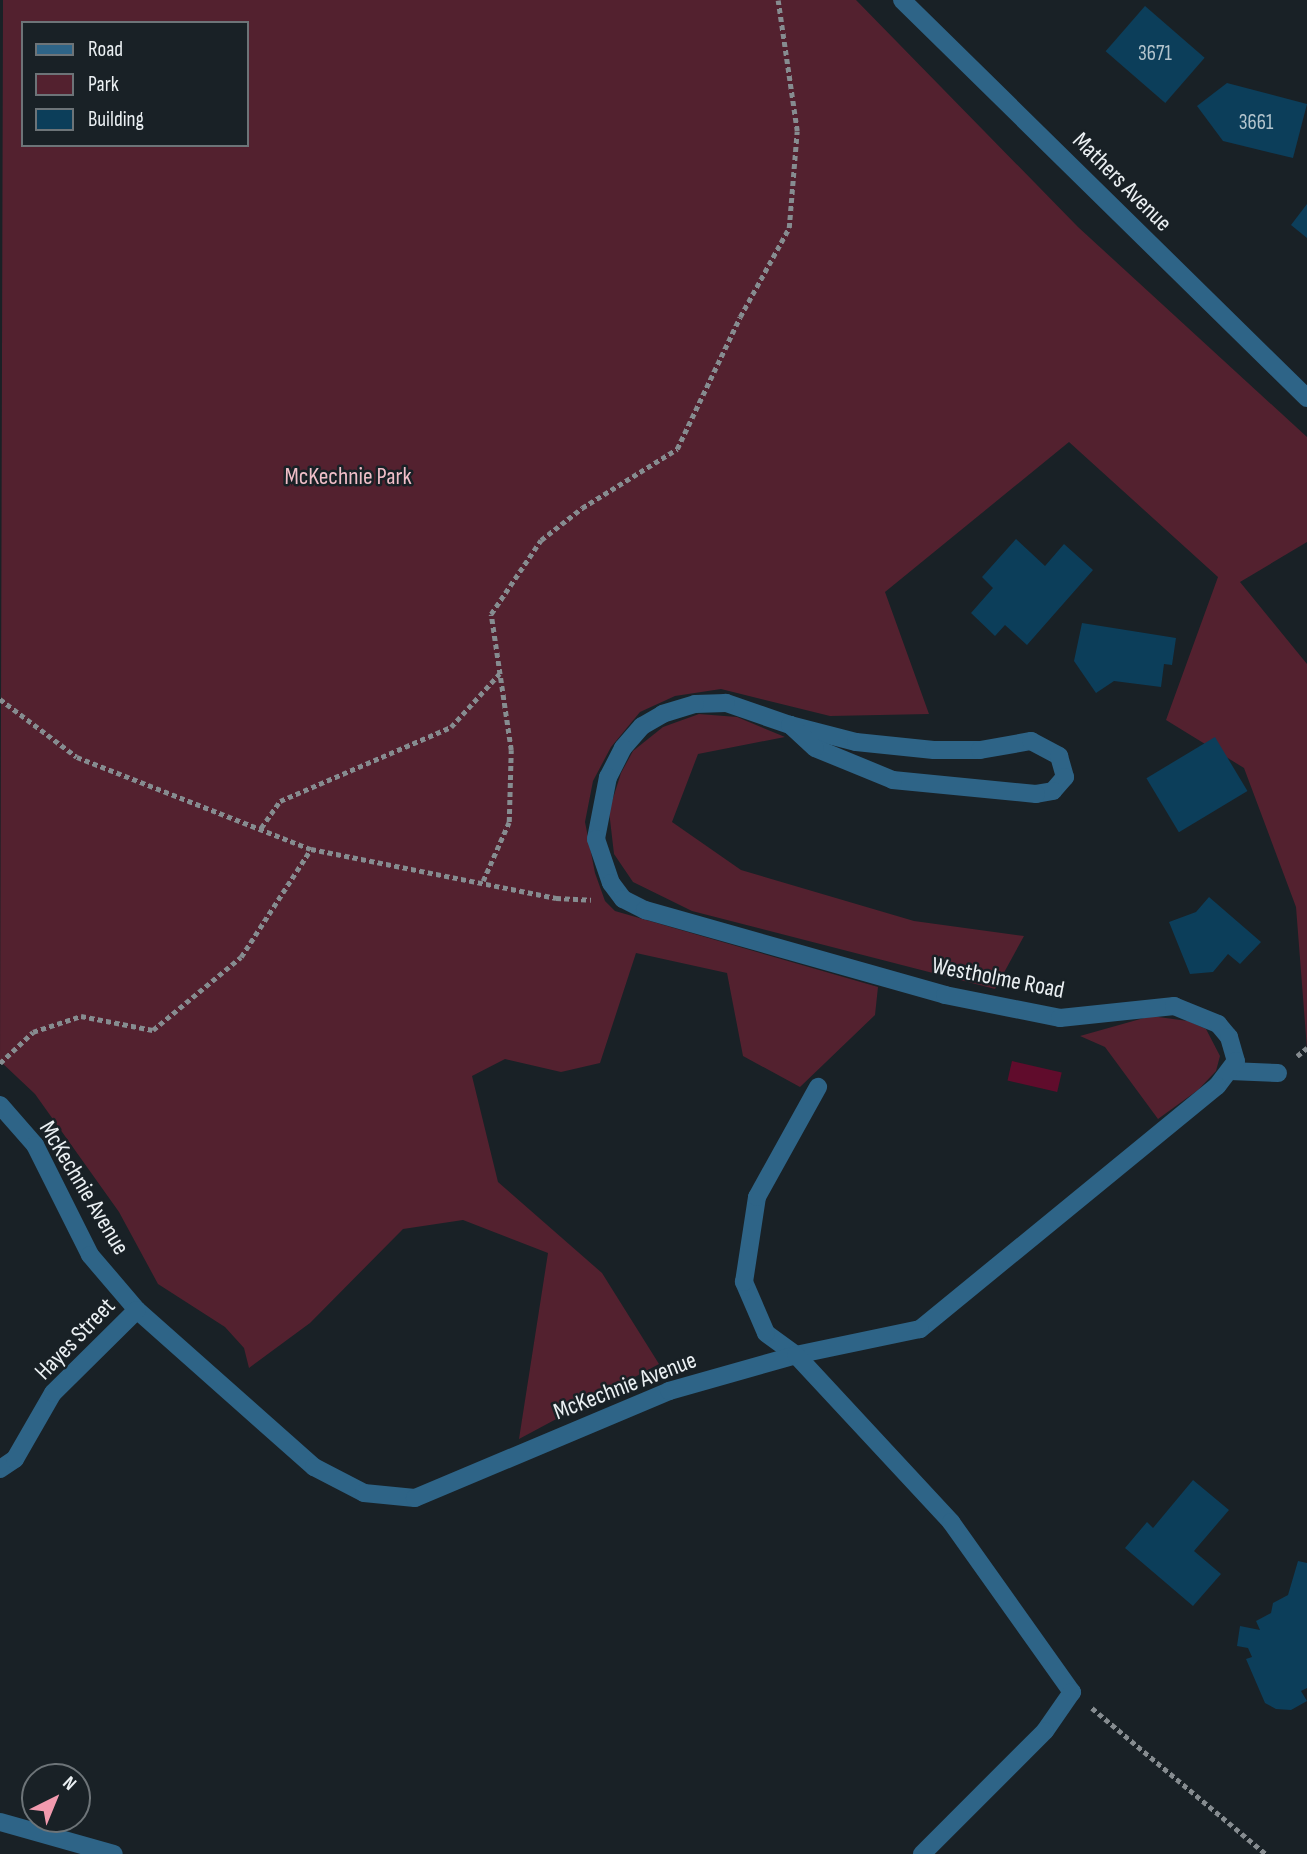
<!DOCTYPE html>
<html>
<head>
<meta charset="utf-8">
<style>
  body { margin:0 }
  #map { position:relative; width:1307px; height:1854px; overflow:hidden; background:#192126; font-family:"Sofia Sans Condensed",sans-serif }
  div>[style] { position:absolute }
  .green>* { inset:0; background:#53212f }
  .water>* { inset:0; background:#600c2c; transform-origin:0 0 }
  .building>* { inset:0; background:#0c3e5a; transform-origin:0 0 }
  .path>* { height:4.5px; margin-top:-2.25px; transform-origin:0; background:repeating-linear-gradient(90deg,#868c90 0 5px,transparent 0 8.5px) }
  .lane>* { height:18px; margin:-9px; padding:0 9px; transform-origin:9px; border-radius:9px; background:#2e6487 }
  .street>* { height:18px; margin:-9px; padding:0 9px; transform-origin:9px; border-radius:9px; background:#2e6487 }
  span { translate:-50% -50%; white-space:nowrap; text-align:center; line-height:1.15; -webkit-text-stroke:5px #192126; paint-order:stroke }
  .number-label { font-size:21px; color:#b3c4cd }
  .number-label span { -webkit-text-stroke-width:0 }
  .street-label { font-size:24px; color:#ebf0f3 }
  .park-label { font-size:24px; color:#f0bec8 }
  .legend { position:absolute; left:21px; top:21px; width:228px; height:126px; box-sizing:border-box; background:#192126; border:2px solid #6d7478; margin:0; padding:9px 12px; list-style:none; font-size:21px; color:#ebf0f3 }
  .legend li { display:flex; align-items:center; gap:14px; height:35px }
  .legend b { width:35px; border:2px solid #6d7478 }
  .north { position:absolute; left:21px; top:1763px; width:70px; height:70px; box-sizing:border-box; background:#192126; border:2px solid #6d7478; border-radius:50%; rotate:43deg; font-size:19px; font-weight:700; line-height:28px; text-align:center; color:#ebf0f3 }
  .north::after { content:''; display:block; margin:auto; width:24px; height:32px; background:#f29aae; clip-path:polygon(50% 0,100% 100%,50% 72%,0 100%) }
</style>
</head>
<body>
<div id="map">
  <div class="green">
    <i style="clip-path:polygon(evenodd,3px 0,856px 0,1078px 227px,1307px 437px,1307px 542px,1240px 582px,1307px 664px,1307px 1049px,1296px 907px,1244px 768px,1166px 720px,1218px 577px,1069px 442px,885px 592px,929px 714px,830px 716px,721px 689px,675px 696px,640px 712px,611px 747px,593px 781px,585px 822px,595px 873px,605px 901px,615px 911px,878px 987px,875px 1015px,800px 1087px,743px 1056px,727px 973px,636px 953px,600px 1063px,561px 1072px,505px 1059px,472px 1076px,498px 1182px,602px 1273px,659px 1364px,519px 1439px,548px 1253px,463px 1220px,403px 1229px,310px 1323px,249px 1368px,244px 1348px,225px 1327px,158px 1284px,119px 1212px,35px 1094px,0 1061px,3px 0,23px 23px,247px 23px,247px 145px,23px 145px,23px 23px)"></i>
    <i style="clip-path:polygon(699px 714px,737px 717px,785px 737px,698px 754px,672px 822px,741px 870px,914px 921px,1024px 936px,995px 989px,692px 911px,633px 882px,614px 854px,609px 811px,621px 773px,633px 751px,663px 727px)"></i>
    <i style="clip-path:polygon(1151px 1016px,1188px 1021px,1206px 1029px,1220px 1056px,1216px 1071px,1198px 1090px,1158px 1119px,1105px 1047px,1080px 1036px)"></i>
  </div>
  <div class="water">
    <i style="left:1012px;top:1061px;width:51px;height:20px;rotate:13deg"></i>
  </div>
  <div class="building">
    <i style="left:1145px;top:6px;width:79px;height:60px;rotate:41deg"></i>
    <i style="clip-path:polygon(1227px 83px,1307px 104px,1293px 158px,1223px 141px,1197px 106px)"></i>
    <i style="clip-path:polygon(1307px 204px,1307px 238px,1291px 225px)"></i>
    <i style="clip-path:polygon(1016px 539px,1045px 566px,1064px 544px,1093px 570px,1027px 645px,1005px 625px,995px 636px,971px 613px,993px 588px,982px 577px)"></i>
    <i style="clip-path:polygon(1082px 623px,1176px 638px,1172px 665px,1164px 664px,1161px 687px,1114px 681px,1096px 693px,1074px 661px)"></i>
    <i style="left:1215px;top:737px;width:63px;height:80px;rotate:59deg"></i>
    <i style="clip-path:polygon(1209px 897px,1261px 942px,1240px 964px,1228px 954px,1213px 972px,1190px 974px,1169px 922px,1196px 912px)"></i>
    <i style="clip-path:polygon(1193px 1480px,1229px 1510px,1194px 1551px,1221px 1574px,1193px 1606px,1125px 1548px,1147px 1522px,1153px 1528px)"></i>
    <i style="clip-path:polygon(1298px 1561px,1307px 1563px,1307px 1688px,1301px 1691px,1307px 1701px,1291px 1710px,1276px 1709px,1265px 1703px,1246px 1659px,1252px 1657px,1248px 1648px,1237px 1646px,1240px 1626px,1260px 1630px,1256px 1621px,1271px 1613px,1273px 1603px,1288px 1595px)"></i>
  </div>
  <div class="path">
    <i style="left:0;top:699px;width:96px;rotate:37deg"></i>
    <i style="left:77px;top:757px;width:251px;rotate:21.5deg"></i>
    <i style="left:311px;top:849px;width:250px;rotate:11.3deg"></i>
    <i style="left:556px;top:898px;width:35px;rotate:3deg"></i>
    <i style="left:261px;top:828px;width:33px;rotate:-55deg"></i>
    <i style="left:280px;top:801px;width:186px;rotate:-23.4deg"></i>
    <i style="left:451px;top:727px;width:72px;rotate:-47.8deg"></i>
    <i style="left:483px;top:881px;width:64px;rotate:-66.2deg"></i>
    <i style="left:509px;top:822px;width:72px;rotate:-88.4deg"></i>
    <i style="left:511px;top:750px;width:137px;rotate:-98.4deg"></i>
    <i style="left:491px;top:614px;width:89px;rotate:-56deg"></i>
    <i style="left:541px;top:540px;width:52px;rotate:-38deg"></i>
    <i style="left:582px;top:508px;width:112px;rotate:-31.8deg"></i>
    <i style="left:677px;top:449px;width:146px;rotate:-64.5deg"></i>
    <i style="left:740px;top:317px;width:102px;rotate:-61.2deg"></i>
    <i style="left:789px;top:228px;width:97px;rotate:-85.3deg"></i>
    <i style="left:797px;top:131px;width:132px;rotate:-98.3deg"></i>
    <i style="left:1297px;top:1056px;width:13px;rotate:-39deg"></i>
    <i style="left:0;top:1063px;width:45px;rotate:-43.2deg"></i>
    <i style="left:33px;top:1032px;width:51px;rotate:-18.4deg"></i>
    <i style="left:81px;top:1016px;width:73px;rotate:11deg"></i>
    <i style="left:153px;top:1030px;width:114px;rotate:-39.7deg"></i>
    <i style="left:241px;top:957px;width:129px;rotate:-57.1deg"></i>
    <i style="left:1092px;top:1708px;width:227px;rotate:40deg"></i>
  </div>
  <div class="lane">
    <i style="left:1230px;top:1071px;width:48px;rotate:2.4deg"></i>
    <i style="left:796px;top:1355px;width:37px;rotate:-144deg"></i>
    <i style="left:766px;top:1333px;width:56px;rotate:-113.3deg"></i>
    <i style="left:744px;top:1282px;width:86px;rotate:-81.3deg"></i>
    <i style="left:757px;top:1197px;width:126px;rotate:-61deg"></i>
  </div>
  <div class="street">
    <i style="left:902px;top:0;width:568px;rotate:44.5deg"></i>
    <i style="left:790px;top:725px;width:68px;rotate:-161deg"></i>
    <i style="left:726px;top:703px;width:31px;rotate:178deg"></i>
    <i style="left:695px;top:704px;width:34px;rotate:163deg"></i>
    <i style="left:663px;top:714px;width:24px;rotate:150deg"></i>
    <i style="left:642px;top:726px;width:29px;rotate:131deg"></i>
    <i style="left:623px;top:748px;width:33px;rotate:117deg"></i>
    <i style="left:608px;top:777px;width:63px;rotate:101deg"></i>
    <i style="left:596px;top:839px;width:46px;rotate:71.2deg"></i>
    <i style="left:611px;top:883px;width:20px;rotate:53deg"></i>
    <i style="left:623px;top:899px;width:25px;rotate:27deg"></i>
    <i style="left:645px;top:910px;width:312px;rotate:15.8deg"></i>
    <i style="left:945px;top:995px;width:117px;rotate:11.3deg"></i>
    <i style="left:1060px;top:1018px;width:115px;rotate:-6deg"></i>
    <i style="left:1174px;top:1006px;width:48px;rotate:22.2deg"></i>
    <i style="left:1218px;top:1024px;width:17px;rotate:50deg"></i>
    <i style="left:1229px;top:1037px;width:25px;rotate:74deg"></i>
    <i style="left:1236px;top:1061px;width:31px;rotate:127deg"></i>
    <i style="left:1217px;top:1086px;width:384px;rotate:140.7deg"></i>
    <i style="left:920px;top:1329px;width:127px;rotate:168.2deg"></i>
    <i style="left:790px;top:725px;width:68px;rotate:14.4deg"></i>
    <i style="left:856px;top:742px;width:78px;rotate:5.9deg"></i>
    <i style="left:934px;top:750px;width:46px"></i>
    <i style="left:980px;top:750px;width:52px;rotate:-10deg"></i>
    <i style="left:1031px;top:741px;width:32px;rotate:28deg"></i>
    <i style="left:1059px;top:756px;width:22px;rotate:74deg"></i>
    <i style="left:1065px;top:777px;width:18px;rotate:131deg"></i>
    <i style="left:1053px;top:791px;width:17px;rotate:170deg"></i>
    <i style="left:1036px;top:794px;width:144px;rotate:-174.4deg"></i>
    <i style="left:893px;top:780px;width:84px;rotate:-157.7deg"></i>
    <i style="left:815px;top:748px;width:34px;rotate:-137deg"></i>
    <i style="left:0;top:1105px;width:53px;rotate:48.8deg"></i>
    <i style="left:35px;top:1145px;width:123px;rotate:63.4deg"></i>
    <i style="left:90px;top:1255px;width:72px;rotate:49.5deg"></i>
    <i style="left:137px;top:1310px;width:237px;rotate:41.6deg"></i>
    <i style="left:314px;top:1467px;width:56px;rotate:27.5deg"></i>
    <i style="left:364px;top:1493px;width:51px;rotate:5.6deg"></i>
    <i style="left:415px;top:1498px;width:276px;rotate:-22.8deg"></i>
    <i style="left:669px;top:1391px;width:132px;rotate:-15.8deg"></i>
    <i style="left:796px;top:1355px;width:228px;rotate:47.1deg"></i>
    <i style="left:951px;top:1522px;width:209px;rotate:54.6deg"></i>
    <i style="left:1072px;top:1692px;width:47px;rotate:124.7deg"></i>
    <i style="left:1045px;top:1731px;width:174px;rotate:135deg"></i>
    <i style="left:0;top:1469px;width:18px;rotate:-34deg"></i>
    <i style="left:15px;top:1459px;width:76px;rotate:-60.1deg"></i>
    <i style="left:53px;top:1393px;width:118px;rotate:-44.7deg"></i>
    <i style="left:0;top:1822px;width:118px;rotate:15.7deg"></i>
  </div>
  <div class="number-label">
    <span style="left:1155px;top:54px">3671</span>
    <span style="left:1256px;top:123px">3661</span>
  </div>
  <div class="street-label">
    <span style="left:1122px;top:182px;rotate:45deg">Mathers Avenue</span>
    <span style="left:998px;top:978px;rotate:11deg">Westholme Road</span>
    <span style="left:84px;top:1188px;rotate:59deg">McKechnie Avenue</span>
    <span style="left:75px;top:1339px;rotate:-46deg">Hayes Street</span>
    <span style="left:625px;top:1386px;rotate:-21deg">McKechnie Avenue</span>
  </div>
  <div class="park-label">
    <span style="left:348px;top:477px">McKechnie Park</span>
  </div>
  <ul class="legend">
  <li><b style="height:9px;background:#2e6487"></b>Road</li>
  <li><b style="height:19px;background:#53212f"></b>Park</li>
  <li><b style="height:19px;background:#0c3e5a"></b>Building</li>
  </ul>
  <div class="north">N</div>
</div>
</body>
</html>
